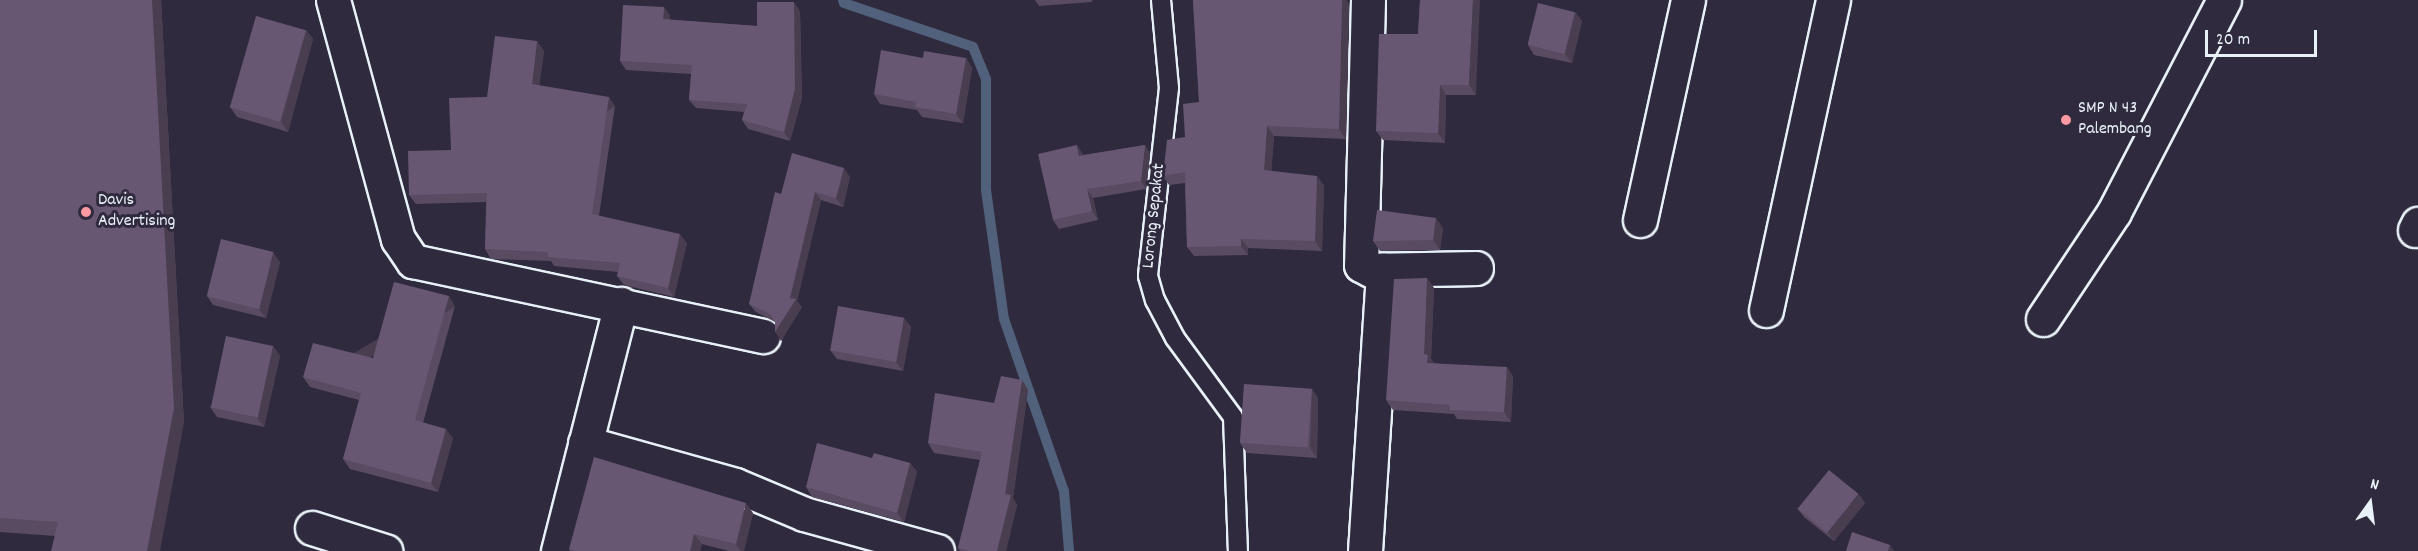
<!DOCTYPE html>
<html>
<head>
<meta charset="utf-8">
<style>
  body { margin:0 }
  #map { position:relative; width:2418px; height:551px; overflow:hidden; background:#2f2a3d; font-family:Dekko,sans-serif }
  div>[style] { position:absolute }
  .stream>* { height:10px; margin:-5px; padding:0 5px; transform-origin:5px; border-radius:5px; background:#51607b }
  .roads { filter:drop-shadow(2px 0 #e8f1f8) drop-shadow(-2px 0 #e8f1f8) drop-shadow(0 2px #e8f1f8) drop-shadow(0 -2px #e8f1f8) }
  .lane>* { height:18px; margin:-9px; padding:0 9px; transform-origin:9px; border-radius:9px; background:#2f2a3d }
  .street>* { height:33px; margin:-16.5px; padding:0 16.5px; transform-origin:16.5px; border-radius:16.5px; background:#2f2a3d }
  .wall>* { inset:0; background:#594b62 }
  .shaded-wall>* { inset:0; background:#493d50; transform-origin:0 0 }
  .building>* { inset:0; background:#685772; transform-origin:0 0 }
  .dots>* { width:16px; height:16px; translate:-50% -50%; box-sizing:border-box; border:3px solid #2f2a3d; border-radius:50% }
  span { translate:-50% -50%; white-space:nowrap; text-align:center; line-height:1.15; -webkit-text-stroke:6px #2f2a3d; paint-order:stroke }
  .poi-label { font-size:18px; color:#e8f1f8 }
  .left { translate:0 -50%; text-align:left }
  .street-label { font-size:18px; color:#e8f1f8 }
  .north { position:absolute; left:2340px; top:473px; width:60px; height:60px; -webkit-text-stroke:4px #2f2a3d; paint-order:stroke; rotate:14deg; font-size:16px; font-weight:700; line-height:24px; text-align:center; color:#e8f1f8 }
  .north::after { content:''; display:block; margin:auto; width:21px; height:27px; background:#e8f1f8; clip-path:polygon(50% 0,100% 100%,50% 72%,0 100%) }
  .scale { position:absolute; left:2205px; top:30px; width:112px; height:27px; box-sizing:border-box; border:3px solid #e8f1f8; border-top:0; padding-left:8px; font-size:18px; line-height:21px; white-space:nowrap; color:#e8f1f8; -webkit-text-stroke:4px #2f2a3d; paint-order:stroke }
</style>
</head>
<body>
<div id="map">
  <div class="stream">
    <i style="left:843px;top:0;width:3px;rotate:72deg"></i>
    <i style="left:844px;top:3px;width:136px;rotate:18.8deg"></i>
    <i style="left:973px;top:47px;width:35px;rotate:68deg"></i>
    <i style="left:986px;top:80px;width:110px;rotate:90deg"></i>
    <i style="left:986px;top:190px;width:130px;rotate:82.1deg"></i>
    <i style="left:1004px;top:319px;width:182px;rotate:70.8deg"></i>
    <i style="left:1064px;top:491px;width:60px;rotate:85.2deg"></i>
  </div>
  <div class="roads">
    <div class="lane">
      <i style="left:1161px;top:0;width:88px;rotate:84.8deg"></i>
      <i style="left:1169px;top:88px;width:189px;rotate:96.4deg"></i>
      <i style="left:1148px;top:276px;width:25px;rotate:74deg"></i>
      <i style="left:1155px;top:300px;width:43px;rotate:62.2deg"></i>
      <i style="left:1175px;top:338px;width:98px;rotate:53.7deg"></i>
      <i style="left:1233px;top:417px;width:134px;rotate:87.9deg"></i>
    </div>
    <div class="street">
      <i style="left:333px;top:0;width:248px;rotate:74.8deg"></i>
      <i style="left:398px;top:239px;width:27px;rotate:56deg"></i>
      <i style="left:413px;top:261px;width:358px;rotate:12.1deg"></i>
      <i style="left:1368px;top:0;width:265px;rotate:91.5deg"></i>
      <i style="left:1361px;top:265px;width:11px;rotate:27deg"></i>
      <i style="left:1371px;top:270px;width:105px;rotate:-1.1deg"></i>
      <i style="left:1640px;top:220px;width:225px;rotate:-77.7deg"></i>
      <i style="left:2415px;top:230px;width:7px;rotate:-63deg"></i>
      <i style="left:1766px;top:310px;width:317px;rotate:-77.8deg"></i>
      <i style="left:2043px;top:319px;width:128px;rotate:-56.4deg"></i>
      <i style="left:2114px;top:212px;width:239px;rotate:-62.6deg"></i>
      <i style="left:585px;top:443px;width:156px;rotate:15.6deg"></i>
      <i style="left:735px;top:485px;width:75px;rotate:22.8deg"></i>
      <i style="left:804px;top:514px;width:138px;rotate:15.5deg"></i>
      <i style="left:312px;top:528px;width:77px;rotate:17.5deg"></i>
      <i style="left:558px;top:551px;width:255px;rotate:-75.7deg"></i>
      <i style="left:1365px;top:551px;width:282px;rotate:-86.3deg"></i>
    </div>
  </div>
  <div class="wall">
    <i style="clip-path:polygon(0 0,161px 0,184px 423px,55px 536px,0 532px)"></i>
    <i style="clip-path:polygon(1035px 0,1092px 0,1092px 2px,1039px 6px)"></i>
    <i style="clip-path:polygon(1193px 0,1346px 0,1349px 4px,1346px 139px,1274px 136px,1271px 171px,1324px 185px,1322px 251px,1248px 248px,1248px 255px,1194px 256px,1187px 247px,1185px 183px,1169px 185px,1163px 176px,1185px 137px,1199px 102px)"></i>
    <i style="clip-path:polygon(1420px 0,1476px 95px,1446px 95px,1445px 143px,1383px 140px,1376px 131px,1418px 34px)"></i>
    <i style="clip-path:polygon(664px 7px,670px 16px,670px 20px,757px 26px,800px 11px,802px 98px,790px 141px,748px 129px,742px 120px,744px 112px,696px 108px,689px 100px,691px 74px,626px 70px,620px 61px)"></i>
    <i style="clip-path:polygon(1575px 12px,1582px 21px,1572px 63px,1534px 55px,1528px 45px)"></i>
    <i style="clip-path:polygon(306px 30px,313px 39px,288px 132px,237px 117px,230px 107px)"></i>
    <i style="clip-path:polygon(537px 41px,544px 51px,539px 86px,615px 106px,599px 216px,687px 243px,674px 297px,624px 285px,617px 276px,618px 272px,554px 266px,551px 261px,491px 259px,485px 249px,486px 202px,416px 204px,409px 195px,451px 150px)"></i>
    <i style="clip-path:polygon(923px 58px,966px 58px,972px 68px,963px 123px,922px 117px,917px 110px,880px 104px,874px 94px)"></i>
    <i style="clip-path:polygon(1145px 145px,1150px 154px,1146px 189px,1093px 198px,1098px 220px,1059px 229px,1053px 220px,1083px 154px,1083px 155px)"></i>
    <i style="clip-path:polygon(850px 177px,843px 207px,821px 200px,797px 301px,802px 307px,781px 341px,775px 322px,756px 312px,749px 304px,781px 194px)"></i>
    <i style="clip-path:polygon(1443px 228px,1440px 250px,1380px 251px,1373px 241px)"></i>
    <i style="clip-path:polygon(280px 262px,266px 318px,213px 305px,207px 296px)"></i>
    <i style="clip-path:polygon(1427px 278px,1434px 288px,1431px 359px,1434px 363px,1513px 376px,1511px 422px,1457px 419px,1454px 414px,1393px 410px,1386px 400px)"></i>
    <i style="clip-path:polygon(455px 306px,423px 423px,453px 438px,438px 492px,350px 469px,343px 459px,359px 400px,310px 387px,303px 377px,373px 358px)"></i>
    <i style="clip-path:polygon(904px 318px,911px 327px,903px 371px,837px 359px,830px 350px)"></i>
    <i style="clip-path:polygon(273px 346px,280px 356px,264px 427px,217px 417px,210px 407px)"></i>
    <i style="clip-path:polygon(1022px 380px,1028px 390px,1013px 498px,1017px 505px,1006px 551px,960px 551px,958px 548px,980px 460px,934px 453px,928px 443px,994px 403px)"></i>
    <i style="clip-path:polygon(1312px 389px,1318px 398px,1317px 458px,1247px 453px,1240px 443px)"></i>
    <i style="clip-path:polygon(872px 458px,910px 463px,917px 472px,904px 522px,812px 497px,806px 487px)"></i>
    <i style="clip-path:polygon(1865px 503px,1834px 541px,1804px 517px,1797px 508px)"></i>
    <i style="clip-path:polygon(753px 513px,744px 551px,729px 551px,702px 544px,700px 551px,570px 551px,569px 549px)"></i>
  </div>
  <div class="shaded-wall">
    <i style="clip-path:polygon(152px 0,161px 0,184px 423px,160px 551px,147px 551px)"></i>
    <i style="clip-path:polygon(1342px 0,1346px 0,1349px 4px,1346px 139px,1339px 129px)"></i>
    <i style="clip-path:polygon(1473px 0,1480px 0,1476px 95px,1469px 85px)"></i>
    <i style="clip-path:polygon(794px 2px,800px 11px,802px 98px,790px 141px,784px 132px)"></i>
    <i style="clip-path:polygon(664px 7px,670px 16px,669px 28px,663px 19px)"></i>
    <i style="clip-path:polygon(1575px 12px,1582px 21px,1572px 63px,1565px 54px)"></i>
    <i style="clip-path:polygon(306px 30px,313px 39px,288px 132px,281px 122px)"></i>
    <i style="clip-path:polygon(537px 41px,544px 51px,538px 94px,532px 84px)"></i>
    <i style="clip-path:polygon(966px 58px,972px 68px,963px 123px,956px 114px)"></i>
    <i style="clip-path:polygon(1440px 85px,1446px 95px,1445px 143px,1438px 133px)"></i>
    <i style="left:609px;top:97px;width:11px;height:118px;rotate:56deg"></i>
    <i style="clip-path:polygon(1267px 126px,1274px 136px,1271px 180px,1264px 170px)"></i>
    <i style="clip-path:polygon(1077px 145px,1083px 154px,1085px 164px,1079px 156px)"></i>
    <i style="clip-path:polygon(1145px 145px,1150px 154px,1146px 189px,1141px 181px)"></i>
    <i style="clip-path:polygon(844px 168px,850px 177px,843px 207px,836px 198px)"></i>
    <i style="clip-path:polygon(1317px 176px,1324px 185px,1322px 251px,1315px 241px)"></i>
    <i style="clip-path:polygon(1087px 189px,1093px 198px,1098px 220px,1092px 211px)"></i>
    <i style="clip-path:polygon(815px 192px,821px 200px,797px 301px,802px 307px,781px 341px,775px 332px,790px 298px)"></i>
    <i style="clip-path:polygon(1436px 218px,1443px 228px,1440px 250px,1433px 240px)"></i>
    <i style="clip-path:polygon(680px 234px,687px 243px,674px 297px,668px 288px)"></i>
    <i style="clip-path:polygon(1241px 239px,1248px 248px,1248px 255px,1241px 246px)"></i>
    <i style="clip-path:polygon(273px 252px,280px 262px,266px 318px,259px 309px)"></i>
    <i style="clip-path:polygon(1427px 278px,1434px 288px,1431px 359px,1435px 364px,1427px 363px,1424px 354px)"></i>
    <i style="left:449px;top:296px;width:12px;height:129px;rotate:59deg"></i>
    <i style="clip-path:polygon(904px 318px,911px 327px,903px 371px,896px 362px)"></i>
    <i style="clip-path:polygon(273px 346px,280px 356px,264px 427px,257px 418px)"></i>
    <i style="clip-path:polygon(1507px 367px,1513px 376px,1511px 422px,1504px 412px)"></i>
    <i style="clip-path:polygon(1022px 380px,1028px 390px,1013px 498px,1017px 505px,1006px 551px,997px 551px)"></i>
    <i style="clip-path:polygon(1312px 389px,1318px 398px,1317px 458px,1310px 448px)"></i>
    <i style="clip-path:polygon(446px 429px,453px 438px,438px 492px,431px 483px)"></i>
    <i style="clip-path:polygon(910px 463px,917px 472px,904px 522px,897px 513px)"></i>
    <i style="clip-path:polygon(1859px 494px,1865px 503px,1834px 541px,1827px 532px)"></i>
    <i style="clip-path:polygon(746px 503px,753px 513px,744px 551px,741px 551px,736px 544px)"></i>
    <i style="clip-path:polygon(694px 534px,702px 544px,700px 551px,690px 551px)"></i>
    <i style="clip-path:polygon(1890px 545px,1894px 551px,1888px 551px)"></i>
  </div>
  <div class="building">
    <i style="clip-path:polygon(0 0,152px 0,174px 408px,147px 551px,51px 551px,58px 522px,0 518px)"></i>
    <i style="clip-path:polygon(1193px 0,1342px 0,1339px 129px,1267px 126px,1264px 170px,1317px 176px,1315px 241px,1241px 239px,1241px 246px,1187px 247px,1185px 172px,1163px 176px,1167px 140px,1185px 137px,1183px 104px,1199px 102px)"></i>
    <i style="clip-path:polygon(1420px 0,1473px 0,1469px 85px,1440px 85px,1438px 133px,1376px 131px,1379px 34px,1418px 34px)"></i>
    <i style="clip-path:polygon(757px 2px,794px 2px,795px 89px,784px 132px,742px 120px,747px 104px,689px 100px,692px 65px,620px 61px,623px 5px,664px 7px,663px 19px,757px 26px)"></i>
    <i style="left:1538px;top:3px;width:38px;height:43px;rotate:14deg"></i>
    <i style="left:256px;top:16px;width:52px;height:95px;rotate:16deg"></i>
    <i style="clip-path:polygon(495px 36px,537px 41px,532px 84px,609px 97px,592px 214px,680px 234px,668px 288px,617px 276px,620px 263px,548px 257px,548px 252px,485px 249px,487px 193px,409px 195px,408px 151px,451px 150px,449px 98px,487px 97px)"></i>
    <i style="clip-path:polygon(881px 50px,923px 58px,924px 51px,966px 58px,956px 114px,915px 107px,916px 102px,874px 94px)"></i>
    <i style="clip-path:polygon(1077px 145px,1079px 156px,1145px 145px,1141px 181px,1087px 189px,1092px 211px,1053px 220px,1038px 154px)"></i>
    <i style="clip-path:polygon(792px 153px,844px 168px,836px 198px,815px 192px,790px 298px,796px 299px,775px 332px,775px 322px,770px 314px,749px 304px,775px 192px,781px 194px)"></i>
    <i style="clip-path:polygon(1377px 210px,1436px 218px,1433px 240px,1373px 241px)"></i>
    <i style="left:221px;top:239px;width:54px;height:59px;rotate:14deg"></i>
    <i style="clip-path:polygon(1427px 278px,1424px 354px,1428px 355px,1427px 363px,1507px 367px,1504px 412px,1450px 410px,1450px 405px,1386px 400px,1394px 279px)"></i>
    <i style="clip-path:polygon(394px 282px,449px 296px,415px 420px,446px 429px,431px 483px,343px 459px,361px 393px,303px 377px,313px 343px,373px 358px)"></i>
    <i style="left:838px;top:306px;width:67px;height:45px;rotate:10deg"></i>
    <i style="left:226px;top:336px;width:48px;height:73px;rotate:12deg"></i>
    <i style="clip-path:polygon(1001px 376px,1022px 380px,1005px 494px,1011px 495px,997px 551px,969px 551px,958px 548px,982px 452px,928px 443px,935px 393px,994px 403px)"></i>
    <i style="left:1244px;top:384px;width:68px;height:59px;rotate:4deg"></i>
    <i style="clip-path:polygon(817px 443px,872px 458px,874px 453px,910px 463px,897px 513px,806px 487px)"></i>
    <i style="clip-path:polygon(594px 457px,746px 503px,736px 544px,694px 534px,690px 551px,575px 551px,569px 549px)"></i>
    <i style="left:1829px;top:470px;width:38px;height:50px;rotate:39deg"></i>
    <i style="clip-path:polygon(1852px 532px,1890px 545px,1888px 551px,1846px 551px)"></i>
  </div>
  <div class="dots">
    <i style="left:2066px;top:120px;background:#ff9aa2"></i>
    <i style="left:86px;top:212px;background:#ff9aa2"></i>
  </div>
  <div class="poi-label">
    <span class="left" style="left:2078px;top:120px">SMP N 43<br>Palembang</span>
    <span class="left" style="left:98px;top:212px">Davis<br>Advertising</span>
  </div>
  <div class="street-label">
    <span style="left:1155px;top:216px;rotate:-84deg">Lorong Sepakat</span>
  </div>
  <div class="north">N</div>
  <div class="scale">20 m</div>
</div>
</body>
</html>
